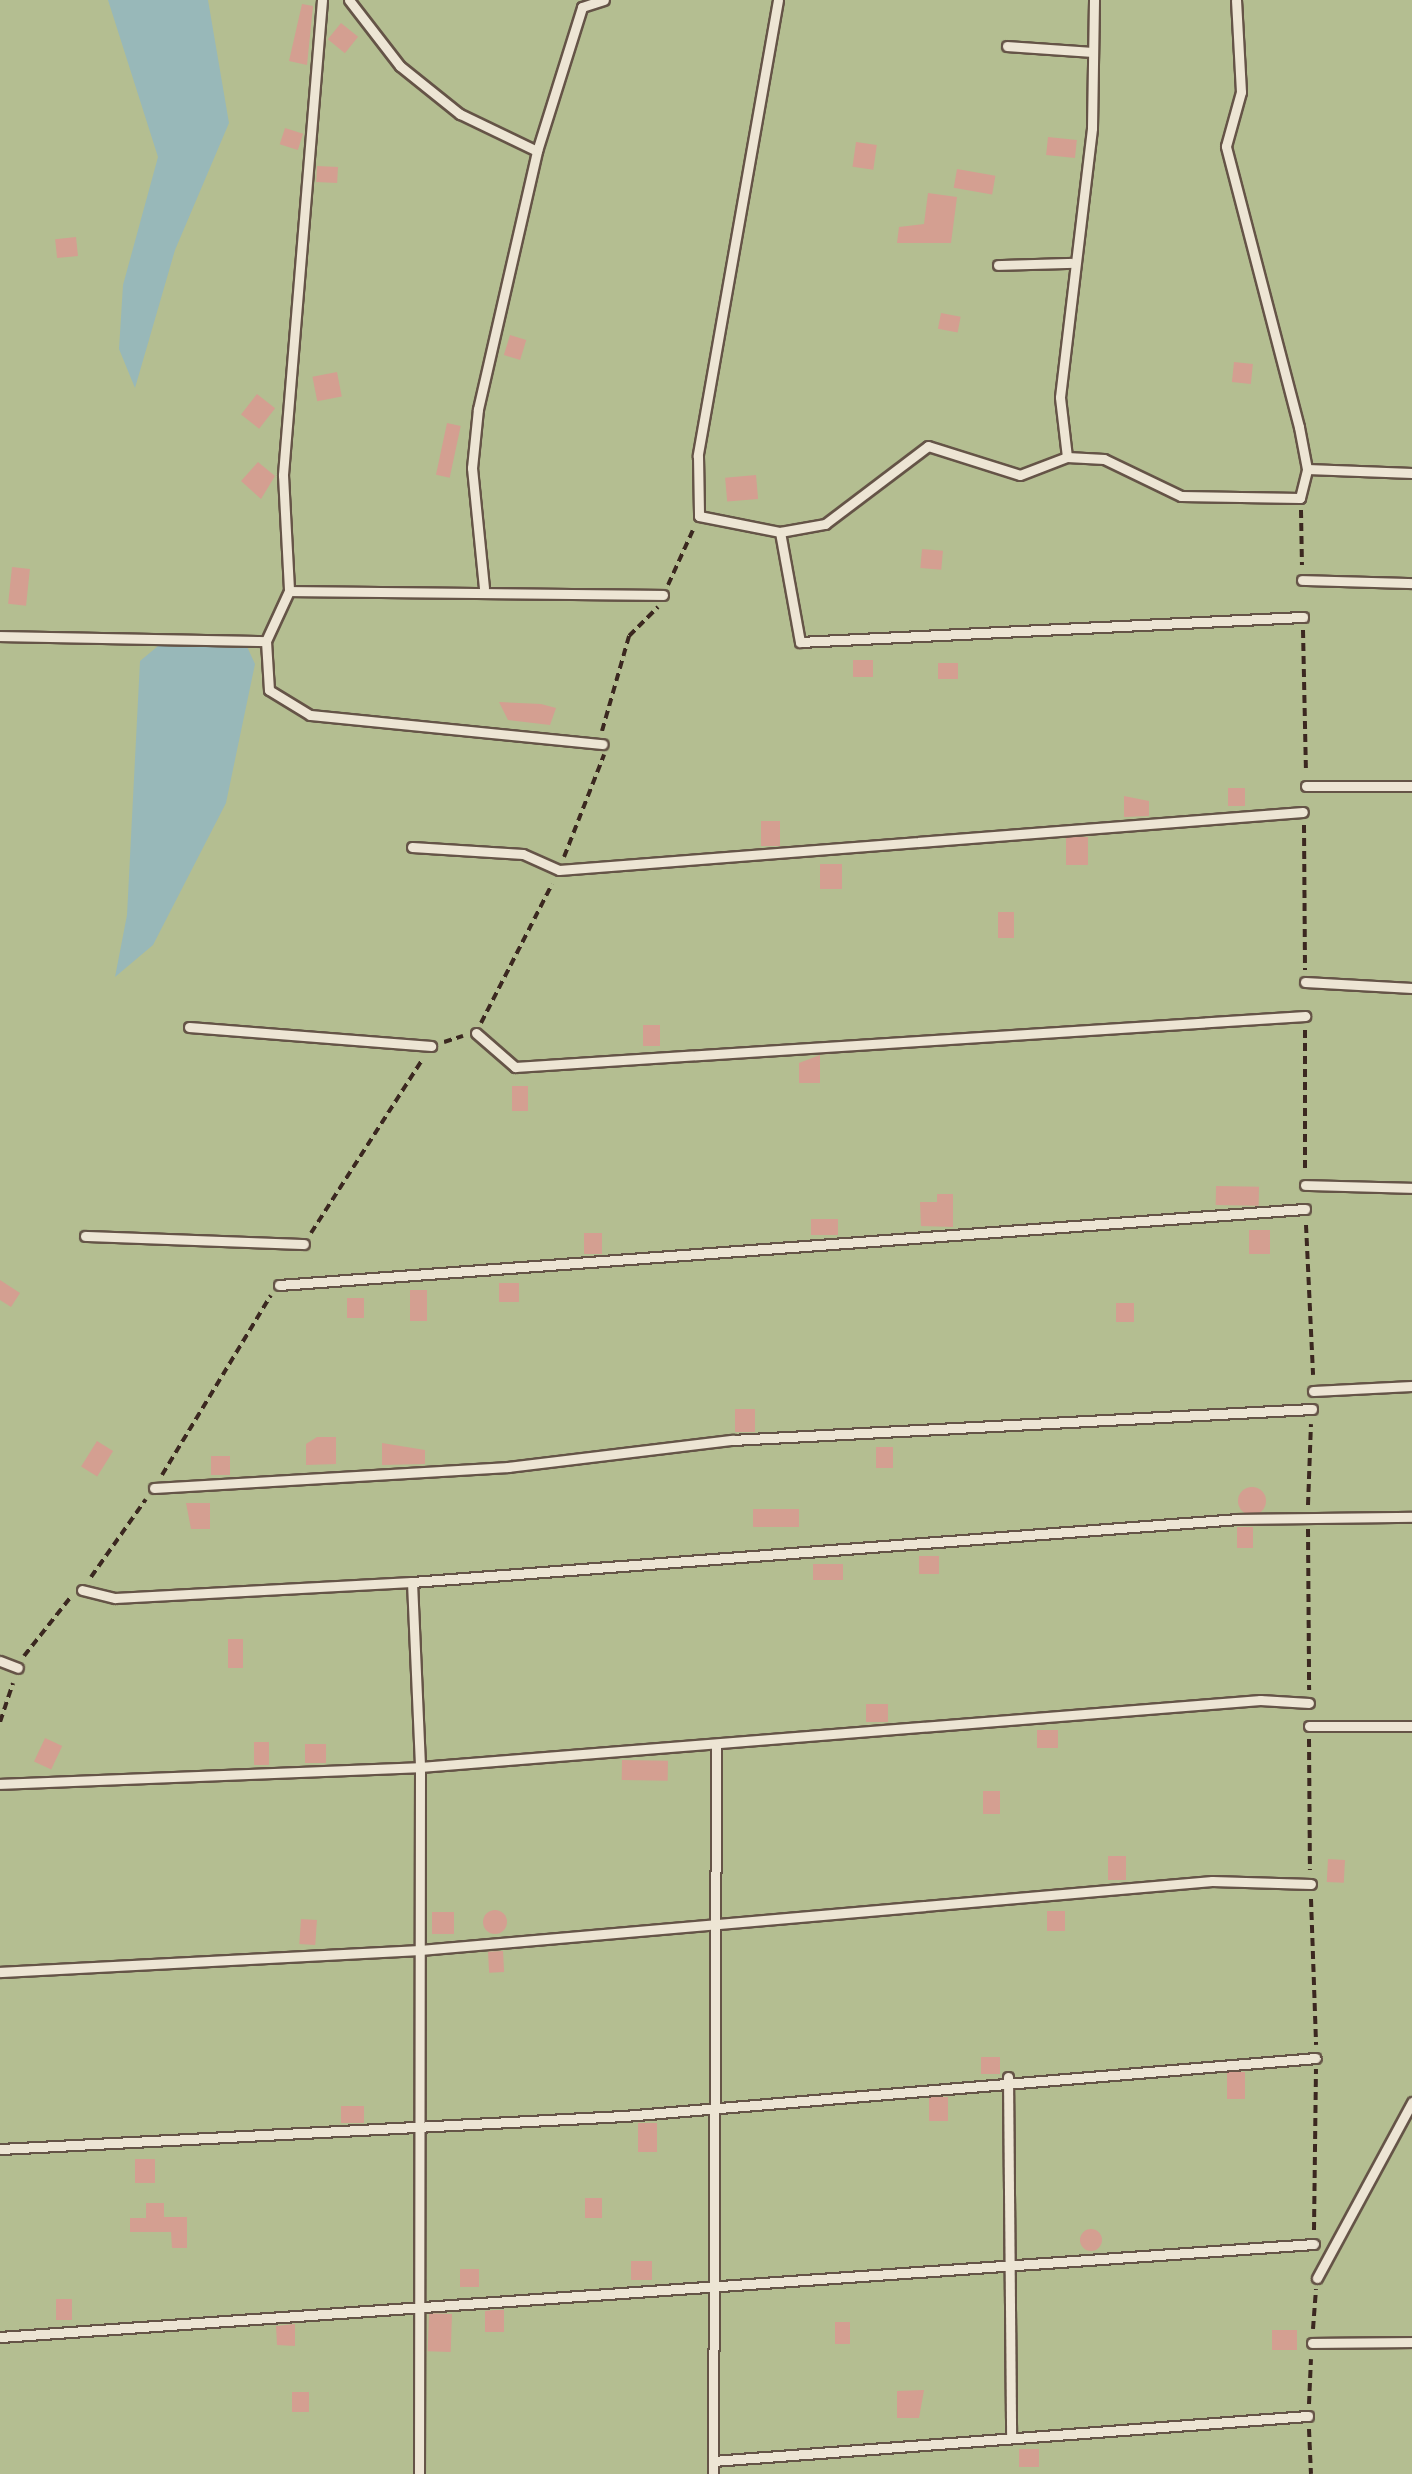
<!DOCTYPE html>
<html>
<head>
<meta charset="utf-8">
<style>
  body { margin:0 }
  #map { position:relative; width:1412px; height:2474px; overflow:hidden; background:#e4d7bd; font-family:"IM FELL English",serif }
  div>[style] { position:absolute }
  .green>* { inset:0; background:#b4be91; transform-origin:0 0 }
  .water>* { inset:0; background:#98b8b9 }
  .building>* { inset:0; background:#d49f91; transform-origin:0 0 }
  .round { border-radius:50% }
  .path>* { height:4px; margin-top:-2px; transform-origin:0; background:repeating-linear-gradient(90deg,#3b2820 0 8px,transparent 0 13px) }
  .roads { filter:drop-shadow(2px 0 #655447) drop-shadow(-2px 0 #655447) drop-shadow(0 2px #655447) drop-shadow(0 -2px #655447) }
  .lane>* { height:9px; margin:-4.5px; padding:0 4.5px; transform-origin:4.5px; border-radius:4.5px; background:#ede5d4 }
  span { translate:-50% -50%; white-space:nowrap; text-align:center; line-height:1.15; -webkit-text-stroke:9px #ede5d4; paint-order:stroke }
</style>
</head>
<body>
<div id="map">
  <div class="green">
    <i style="left:0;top:0;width:1412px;height:2474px"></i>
  </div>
  <div class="water">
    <i style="clip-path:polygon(108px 0,208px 0,229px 123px,175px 250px,135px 388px,119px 349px,123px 285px,158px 157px)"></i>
    <i style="clip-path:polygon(244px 640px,255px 664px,226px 803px,153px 945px,115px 977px,127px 915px,140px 661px,158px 646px)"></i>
  </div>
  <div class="building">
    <i style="clip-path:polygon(302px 4px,313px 6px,307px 65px,289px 61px)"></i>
    <i style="left:341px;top:23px;width:22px;height:21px;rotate:39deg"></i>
    <i style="left:285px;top:128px;width:19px;height:17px;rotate:18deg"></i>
    <i style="left:1048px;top:137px;width:29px;height:18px;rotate:6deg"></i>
    <i style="left:856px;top:142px;width:21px;height:25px;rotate:8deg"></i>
    <i style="left:317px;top:166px;width:21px;height:16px;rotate:3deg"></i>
    <i style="left:957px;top:169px;width:39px;height:19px;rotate:10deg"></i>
    <i style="clip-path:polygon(928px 193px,957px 197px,951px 243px,897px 243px,899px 227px,924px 224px)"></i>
    <i style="left:76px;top:237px;width:19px;height:21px;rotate:84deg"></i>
    <i style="left:941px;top:313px;width:20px;height:16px;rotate:11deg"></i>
    <i style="left:510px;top:335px;width:17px;height:21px;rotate:17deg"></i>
    <i style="left:1234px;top:362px;width:19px;height:20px;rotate:6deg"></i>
    <i style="left:337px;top:372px;width:25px;height:25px;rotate:79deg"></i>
    <i style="left:257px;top:394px;width:23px;height:26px;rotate:38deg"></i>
    <i style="left:447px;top:423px;width:14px;height:53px;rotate:12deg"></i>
    <i style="clip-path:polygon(258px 462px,275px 476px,261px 499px,241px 481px)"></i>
    <i style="left:756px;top:475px;width:24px;height:31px;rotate:85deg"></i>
    <i style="left:922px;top:549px;width:21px;height:19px;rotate:5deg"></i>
    <i style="left:12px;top:567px;width:18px;height:37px;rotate:6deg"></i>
    <i style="left:853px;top:660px;width:20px;height:17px"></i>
    <i style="left:938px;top:663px;width:20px;height:16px"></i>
    <i style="clip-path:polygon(499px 702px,541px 704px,556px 708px,550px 725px,508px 720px)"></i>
    <i style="left:1228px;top:788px;width:17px;height:18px"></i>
    <i style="clip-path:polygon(1124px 796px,1149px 801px,1149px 816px,1124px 817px)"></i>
    <i style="left:761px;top:821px;width:19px;height:25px"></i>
    <i style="left:1088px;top:837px;width:28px;height:22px;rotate:90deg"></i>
    <i style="left:820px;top:864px;width:22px;height:25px"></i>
    <i style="left:998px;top:912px;width:16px;height:26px"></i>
    <i style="left:643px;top:1025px;width:17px;height:21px"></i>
    <i style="clip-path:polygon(820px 1055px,820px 1083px,799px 1083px,799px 1063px)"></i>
    <i style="left:512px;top:1086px;width:16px;height:25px"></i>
    <i style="left:1216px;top:1186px;width:43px;height:19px;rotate:1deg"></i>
    <i style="clip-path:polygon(937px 1194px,953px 1194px,953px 1227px,921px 1226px,920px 1202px,937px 1202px)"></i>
    <i style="left:838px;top:1219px;width:16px;height:27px;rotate:90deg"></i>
    <i style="left:1249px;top:1230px;width:21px;height:24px"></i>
    <i style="left:584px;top:1233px;width:18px;height:21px"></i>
    <i style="clip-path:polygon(0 1280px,20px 1293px,11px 1307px,0 1300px)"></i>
    <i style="left:499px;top:1283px;width:20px;height:19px"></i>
    <i style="left:410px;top:1290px;width:17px;height:31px"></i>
    <i style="left:347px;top:1298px;width:17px;height:20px"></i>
    <i style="left:1134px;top:1303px;width:19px;height:18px;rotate:90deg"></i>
    <i style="left:735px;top:1409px;width:20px;height:23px"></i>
    <i style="clip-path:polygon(317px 1437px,336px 1437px,336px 1464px,306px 1465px,306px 1444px)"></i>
    <i style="left:97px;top:1441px;width:19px;height:30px;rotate:32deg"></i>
    <i style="clip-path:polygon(382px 1443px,425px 1450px,425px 1464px,382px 1465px)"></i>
    <i style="left:876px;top:1447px;width:17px;height:21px"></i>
    <i style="left:211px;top:1456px;width:19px;height:19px"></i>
    <i class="round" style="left:1238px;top:1487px;width:28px;height:28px"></i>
    <i style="clip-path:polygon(186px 1503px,210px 1503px,210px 1529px,191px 1529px)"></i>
    <i style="left:799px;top:1509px;width:18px;height:46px;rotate:90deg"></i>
    <i style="left:1237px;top:1527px;width:16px;height:21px"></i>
    <i style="left:919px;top:1556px;width:20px;height:18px"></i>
    <i style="left:843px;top:1564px;width:16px;height:30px;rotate:90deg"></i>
    <i style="left:228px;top:1639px;width:15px;height:29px"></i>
    <i style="left:866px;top:1704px;width:22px;height:18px"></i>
    <i style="left:1037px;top:1730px;width:21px;height:18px"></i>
    <i style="left:45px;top:1738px;width:19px;height:26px;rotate:25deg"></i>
    <i style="left:254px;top:1742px;width:15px;height:23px"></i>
    <i style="left:305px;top:1744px;width:21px;height:19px"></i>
    <i style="left:622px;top:1760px;width:46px;height:20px;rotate:1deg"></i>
    <i style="left:983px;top:1791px;width:17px;height:23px"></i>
    <i style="left:1108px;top:1856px;width:18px;height:24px"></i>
    <i style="left:1328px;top:1859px;width:17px;height:23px;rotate:3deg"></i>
    <i class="round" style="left:483px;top:1910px;width:24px;height:24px"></i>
    <i style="left:1047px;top:1911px;width:18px;height:20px"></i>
    <i style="left:432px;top:1912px;width:22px;height:22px"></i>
    <i style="left:301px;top:1919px;width:16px;height:25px;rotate:4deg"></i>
    <i style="left:503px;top:1951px;width:21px;height:15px;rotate:87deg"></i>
    <i style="left:981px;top:2057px;width:19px;height:17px"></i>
    <i style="left:1245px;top:2072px;width:27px;height:18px;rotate:90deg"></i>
    <i style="left:948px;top:2097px;width:24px;height:19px;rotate:90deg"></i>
    <i style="left:341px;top:2106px;width:23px;height:17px"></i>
    <i style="left:638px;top:2123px;width:19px;height:29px"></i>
    <i style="left:135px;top:2159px;width:20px;height:24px"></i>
    <i style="left:585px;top:2198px;width:17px;height:20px"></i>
    <i style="clip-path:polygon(146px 2203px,164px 2203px,164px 2217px,187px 2217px,187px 2248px,172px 2248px,171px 2232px,130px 2232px,130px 2218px,146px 2218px)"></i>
    <i class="round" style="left:1080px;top:2229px;width:22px;height:22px"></i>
    <i style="left:652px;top:2261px;width:19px;height:21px;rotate:90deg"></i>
    <i style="left:460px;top:2269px;width:19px;height:18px"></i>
    <i style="left:56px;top:2299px;width:16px;height:21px"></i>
    <i style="clip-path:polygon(494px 2310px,504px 2310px,504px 2332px,485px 2332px,485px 2311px)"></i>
    <i style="left:452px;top:2314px;width:38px;height:23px;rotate:92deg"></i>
    <i style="left:835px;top:2322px;width:15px;height:22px"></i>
    <i style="clip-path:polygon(295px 2324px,295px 2346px,277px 2345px,276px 2326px)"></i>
    <i style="left:1272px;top:2330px;width:25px;height:20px"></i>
    <i style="clip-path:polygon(924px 2390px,919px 2418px,897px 2418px,897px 2391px)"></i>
    <i style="left:292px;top:2392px;width:17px;height:20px"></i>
    <i style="left:1019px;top:2449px;width:20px;height:18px"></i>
  </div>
  <div class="path">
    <i style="left:1301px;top:510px;width:55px;rotate:89deg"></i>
    <i style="left:668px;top:585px;width:60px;rotate:-65.6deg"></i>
    <i style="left:1303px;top:630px;width:140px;rotate:88.8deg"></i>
    <i style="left:602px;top:731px;width:99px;rotate:-74.1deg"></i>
    <i style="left:629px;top:636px;width:41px;rotate:-45deg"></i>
    <i style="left:1304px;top:825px;width:145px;rotate:89.6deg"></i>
    <i style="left:564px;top:857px;width:110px;rotate:-68.6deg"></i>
    <i style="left:481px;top:1023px;width:156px;rotate:-62.9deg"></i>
    <i style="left:1305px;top:1030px;width:140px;rotate:90deg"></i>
    <i style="left:444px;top:1042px;width:20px;rotate:-18deg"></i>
    <i style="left:1306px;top:1225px;width:150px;rotate:87.3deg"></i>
    <i style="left:311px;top:1233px;width:206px;rotate:-57.3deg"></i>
    <i style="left:162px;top:1475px;width:210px;rotate:-58.8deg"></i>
    <i style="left:1308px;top:1505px;width:81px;rotate:-87.9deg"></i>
    <i style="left:1308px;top:1529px;width:161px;rotate:89.6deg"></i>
    <i style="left:91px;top:1577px;width:95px;rotate:-54.8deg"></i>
    <i style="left:24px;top:1656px;width:74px;rotate:-51.6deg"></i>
    <i style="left:0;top:1722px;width:41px;rotate:-71.6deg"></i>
    <i style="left:1309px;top:1739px;width:131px;rotate:89.6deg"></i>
    <i style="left:1311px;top:1899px;width:146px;rotate:88deg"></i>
    <i style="left:1314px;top:2230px;width:161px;rotate:-89.3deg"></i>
    <i style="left:1313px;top:2329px;width:40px;rotate:-85.7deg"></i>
    <i style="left:1309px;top:2404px;width:45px;rotate:-87.5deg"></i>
    <i style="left:1309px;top:2429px;width:45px;rotate:87.5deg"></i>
  </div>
  <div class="roads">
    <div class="lane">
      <i style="left:322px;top:0;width:477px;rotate:94.7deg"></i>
      <i style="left:283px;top:475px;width:116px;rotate:87deg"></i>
      <i style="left:289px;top:591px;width:55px;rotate:114.7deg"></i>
      <i style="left:266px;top:641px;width:49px;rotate:86.5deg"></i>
      <i style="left:269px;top:690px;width:48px;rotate:31.4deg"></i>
      <i style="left:310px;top:715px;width:294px;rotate:5.7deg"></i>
      <i style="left:349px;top:0;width:83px;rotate:52.3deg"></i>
      <i style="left:400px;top:66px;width:77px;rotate:38.7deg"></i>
      <i style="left:460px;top:114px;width:85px;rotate:25.7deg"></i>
      <i style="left:778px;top:0;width:463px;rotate:100deg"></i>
      <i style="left:698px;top:456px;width:60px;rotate:89deg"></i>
      <i style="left:699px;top:516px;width:83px;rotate:11.2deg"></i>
      <i style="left:780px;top:532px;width:46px;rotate:-10.1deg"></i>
      <i style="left:825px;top:524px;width:129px;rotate:-37.1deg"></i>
      <i style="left:928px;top:446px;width:96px;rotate:17.5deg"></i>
      <i style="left:1020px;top:475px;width:50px;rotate:-21deg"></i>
      <i style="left:1067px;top:457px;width:37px;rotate:3deg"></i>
      <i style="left:1104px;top:459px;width:85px;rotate:25.7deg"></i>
      <i style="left:1181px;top:496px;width:119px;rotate:1deg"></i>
      <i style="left:1300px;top:498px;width:30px;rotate:-76deg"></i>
      <i style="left:1307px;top:469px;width:43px;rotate:-100.8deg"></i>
      <i style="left:1299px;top:427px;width:290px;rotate:-104.6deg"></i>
      <i style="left:1226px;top:146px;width:56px;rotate:-74.5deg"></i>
      <i style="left:1241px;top:92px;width:92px;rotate:-93.1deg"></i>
      <i style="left:1007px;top:46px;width:85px;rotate:4deg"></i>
      <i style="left:998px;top:265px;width:73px;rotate:-1.6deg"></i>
      <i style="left:1067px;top:457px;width:60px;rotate:-96.7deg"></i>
      <i style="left:1060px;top:397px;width:271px;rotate:-83.2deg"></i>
      <i style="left:1092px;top:128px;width:128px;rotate:-89.1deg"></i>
      <i style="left:1307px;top:469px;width:105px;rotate:2.2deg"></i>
      <i style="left:780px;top:532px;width:112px;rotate:79.7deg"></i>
      <i style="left:800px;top:642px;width:504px;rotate:-2.85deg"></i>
      <i style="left:1302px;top:580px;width:110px;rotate:1.6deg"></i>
      <i style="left:484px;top:588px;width:121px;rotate:-95.7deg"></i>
      <i style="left:472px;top:468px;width:59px;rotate:-84.2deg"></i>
      <i style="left:478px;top:409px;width:265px;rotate:-77.1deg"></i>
      <i style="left:537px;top:151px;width:151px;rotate:-72.6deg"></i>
      <i style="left:582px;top:7px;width:23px;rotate:-18deg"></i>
      <i style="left:289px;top:591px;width:374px;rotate:0.6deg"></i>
      <i style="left:0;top:636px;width:266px;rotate:1.1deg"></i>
      <i style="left:1306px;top:786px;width:106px"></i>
      <i style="left:412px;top:847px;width:111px;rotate:3.6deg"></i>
      <i style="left:523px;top:854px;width:39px;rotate:24deg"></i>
      <i style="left:559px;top:870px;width:746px;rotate:-4.46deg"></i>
      <i style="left:1305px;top:982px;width:107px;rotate:3.2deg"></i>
      <i style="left:189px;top:1027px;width:243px;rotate:4.5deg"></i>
      <i style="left:476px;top:1033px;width:52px;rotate:41.1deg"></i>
      <i style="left:515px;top:1067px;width:792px;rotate:-3.69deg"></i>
      <i style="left:1305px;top:1185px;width:107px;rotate:1.6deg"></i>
      <i style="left:85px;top:1236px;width:219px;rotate:2.1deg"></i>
      <i style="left:279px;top:1285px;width:1029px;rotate:-4.24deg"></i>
      <i style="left:1313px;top:1391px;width:99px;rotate:-2.9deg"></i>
      <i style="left:154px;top:1488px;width:355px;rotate:-3.4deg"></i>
      <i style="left:508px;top:1467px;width:226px;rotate:-6.9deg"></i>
      <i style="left:732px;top:1440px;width:581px;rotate:-3.06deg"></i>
      <i style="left:412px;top:1582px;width:185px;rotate:87.5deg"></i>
      <i style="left:420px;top:1767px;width:707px;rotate:90.08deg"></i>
      <i style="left:82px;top:1590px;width:34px;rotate:14deg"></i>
      <i style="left:115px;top:1598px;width:297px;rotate:-3.1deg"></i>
      <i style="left:412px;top:1582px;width:829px;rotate:-4.36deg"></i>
      <i style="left:1239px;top:1519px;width:173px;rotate:-0.7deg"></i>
      <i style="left:0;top:1661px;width:19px;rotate:21deg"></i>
      <i style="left:1309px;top:1726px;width:103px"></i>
      <i style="left:0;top:1784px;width:420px;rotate:-2.3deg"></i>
      <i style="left:420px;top:1767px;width:843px;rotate:-4.56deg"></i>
      <i style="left:1260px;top:1700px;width:49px;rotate:3.5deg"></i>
      <i style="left:0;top:1972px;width:421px;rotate:-3deg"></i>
      <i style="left:420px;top:1950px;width:795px;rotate:-4.98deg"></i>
      <i style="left:1212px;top:1881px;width:99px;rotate:1.7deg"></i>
      <i style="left:1008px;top:2077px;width:360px;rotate:89.5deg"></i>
      <i style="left:0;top:2149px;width:625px;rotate:-3.03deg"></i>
      <i style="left:624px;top:2116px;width:694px;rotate:-4.79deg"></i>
      <i style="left:1317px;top:2278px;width:200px;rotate:-61.6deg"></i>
      <i style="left:0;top:2337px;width:1317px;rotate:-4.05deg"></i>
      <i style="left:1312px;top:2343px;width:100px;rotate:-0.6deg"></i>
      <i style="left:713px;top:2461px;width:597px;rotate:-4.33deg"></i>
      <i style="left:713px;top:2474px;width:728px;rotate:-89.76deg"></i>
    </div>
  </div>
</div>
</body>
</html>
